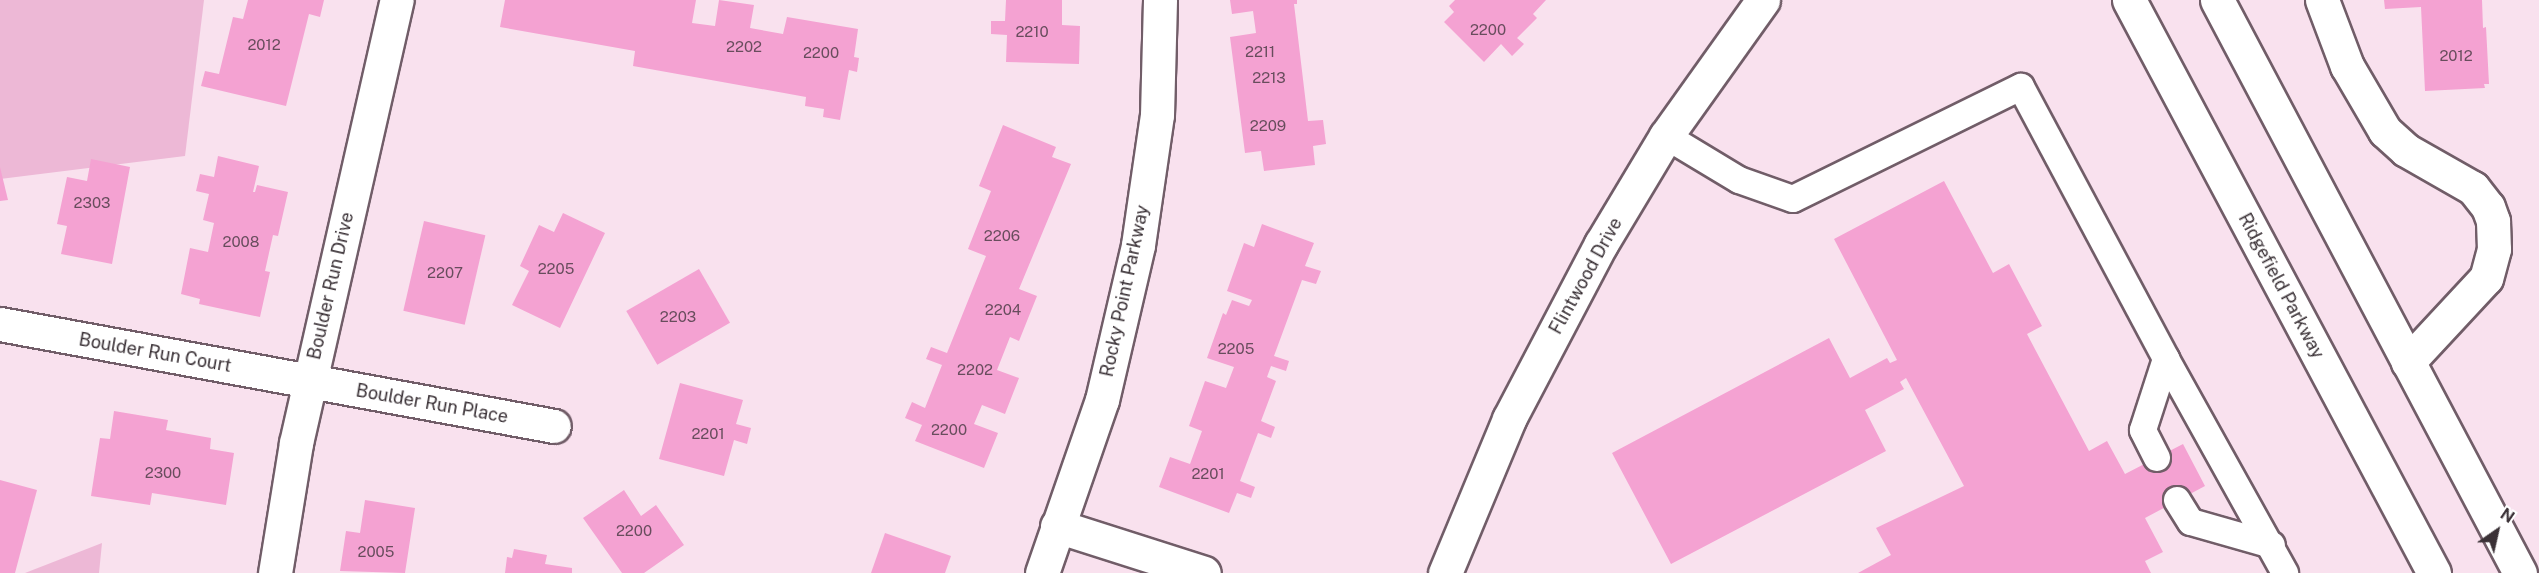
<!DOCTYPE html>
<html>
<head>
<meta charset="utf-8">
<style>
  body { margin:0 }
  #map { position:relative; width:2539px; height:573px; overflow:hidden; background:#f9e1ee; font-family:"Public Sans",sans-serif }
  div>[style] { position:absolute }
  .green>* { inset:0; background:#edb8d6 }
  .building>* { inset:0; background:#f4a2d2; transform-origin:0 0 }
  .roads { filter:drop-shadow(2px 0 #715d68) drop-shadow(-2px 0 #715d68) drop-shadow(0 2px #715d68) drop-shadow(0 -2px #715d68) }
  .lane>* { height:26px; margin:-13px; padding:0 13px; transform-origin:13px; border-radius:13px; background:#fff }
  .street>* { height:33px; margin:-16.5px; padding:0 16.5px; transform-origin:16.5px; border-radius:16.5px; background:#fff }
  .secondary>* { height:33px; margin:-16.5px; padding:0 16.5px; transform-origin:16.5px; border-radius:16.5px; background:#fff }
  span { translate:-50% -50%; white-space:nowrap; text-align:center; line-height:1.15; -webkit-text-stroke:6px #fff; paint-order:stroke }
  .number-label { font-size:15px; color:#684d5d }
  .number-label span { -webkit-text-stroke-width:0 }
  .street-label { font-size:18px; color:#3a3136 }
  .north { position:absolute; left:2467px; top:501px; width:60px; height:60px; -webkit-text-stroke:4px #fff; paint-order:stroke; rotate:34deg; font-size:16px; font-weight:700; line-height:24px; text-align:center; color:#3a3136 }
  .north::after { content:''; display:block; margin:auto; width:21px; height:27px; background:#3a3136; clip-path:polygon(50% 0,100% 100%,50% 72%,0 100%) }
</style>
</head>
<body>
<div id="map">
  <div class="green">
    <i style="clip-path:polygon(0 0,204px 0,185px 156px,0 179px)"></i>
    <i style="clip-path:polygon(102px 543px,99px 573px,25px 573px)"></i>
  </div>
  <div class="building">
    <i style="clip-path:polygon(248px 0,324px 0,320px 17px,309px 14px,286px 106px,201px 86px,205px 71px,219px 74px,233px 17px,243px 19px)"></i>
    <i style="clip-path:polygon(505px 0,696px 0,692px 23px,715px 26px,719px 0,754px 5px,750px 28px,783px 34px,787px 17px,858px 29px,854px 57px,859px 58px,857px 72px,849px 70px,840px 120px,823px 117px,824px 109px,805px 106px,806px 97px,633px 66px,635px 51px,500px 27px)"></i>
    <i style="clip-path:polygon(1006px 0,1062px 0,1062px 25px,1080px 26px,1079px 64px,1006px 62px,1007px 35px,991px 34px,991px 21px,1005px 21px)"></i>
    <i style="clip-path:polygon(1230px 0,1297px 0,1297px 4px,1294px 4px,1308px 121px,1323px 120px,1326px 144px,1313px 146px,1315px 165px,1264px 171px,1261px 151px,1245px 153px,1230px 37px,1256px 33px,1253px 11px,1232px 14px)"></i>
    <i style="clip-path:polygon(1455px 0,1546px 0,1533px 14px,1537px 18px,1517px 38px,1524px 44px,1512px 56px,1501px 44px,1484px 62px,1444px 22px,1454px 12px,1449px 6px)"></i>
    <i style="clip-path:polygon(2384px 0,2482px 0,2483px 28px,2486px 27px,2489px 84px,2484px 84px,2485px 88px,2425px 91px,2421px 7px,2385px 9px)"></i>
    <i style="clip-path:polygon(1003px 125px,1056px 147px,1052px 157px,1071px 164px,1019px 289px,1037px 296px,1019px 341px,1010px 337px,997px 370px,1019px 378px,1005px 414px,982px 405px,974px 424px,998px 433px,984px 468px,915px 441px,922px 425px,905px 418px,912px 402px,925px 408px,942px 365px,926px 359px,931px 347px,947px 353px,986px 256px,968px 249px,991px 191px,979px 186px)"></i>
    <i style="clip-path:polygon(218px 156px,259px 166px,253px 192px,255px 192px,257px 185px,288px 192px,278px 236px,273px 235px,265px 271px,270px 272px,260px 317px,199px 304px,200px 299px,181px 294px,190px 248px,208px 252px,214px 223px,203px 220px,209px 194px,196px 191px,200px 174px,214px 177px)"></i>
    <i style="clip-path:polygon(91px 159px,130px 167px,112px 264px,61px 254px,67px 226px,57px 224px,67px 177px,87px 181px)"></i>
    <i style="clip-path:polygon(0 167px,8px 200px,0 201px)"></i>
    <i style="clip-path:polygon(1944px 181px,1993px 273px,2009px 264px,2042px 326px,2027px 334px,2089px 451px,2107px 441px,2125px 474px,2183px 444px,2205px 486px,2145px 518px,2163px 552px,2145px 561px,2151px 573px,1858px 573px,1891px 555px,1876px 528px,1964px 486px,1906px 378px,1900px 382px,1904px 389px,1865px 410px,1886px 451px,1671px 564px,1612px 453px,1829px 338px,1850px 378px,1887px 358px,1890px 363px,1897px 360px,1834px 239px)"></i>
    <i style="clip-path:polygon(563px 213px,605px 233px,560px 328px,512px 305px,529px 271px,520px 266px,539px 225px,554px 232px)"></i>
    <i style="left:424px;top:221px;width:63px;height:92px;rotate:13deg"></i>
    <i style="clip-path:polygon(1262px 224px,1314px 243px,1305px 266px,1321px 271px,1316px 284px,1302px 280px,1274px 356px,1289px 361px,1286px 371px,1271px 366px,1267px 377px,1276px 381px,1261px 421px,1275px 427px,1271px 438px,1258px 433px,1240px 481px,1255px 487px,1251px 498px,1237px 493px,1229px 513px,1159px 487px,1170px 457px,1190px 464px,1202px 431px,1189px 426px,1205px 381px,1226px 388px,1234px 367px,1207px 358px,1223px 313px,1226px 315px,1232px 300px,1249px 306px,1252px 300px,1227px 291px,1244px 243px,1254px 247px)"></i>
    <i style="left:699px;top:269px;width:62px;height:84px;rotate:60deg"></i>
    <i style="clip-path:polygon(680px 383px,743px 400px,736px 424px,751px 428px,747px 444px,734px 440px,724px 476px,659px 459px)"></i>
    <i style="clip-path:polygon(114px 411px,168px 420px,166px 430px,211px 438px,210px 449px,234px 453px,226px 505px,152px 493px,150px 505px,91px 496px,100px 438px,110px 439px)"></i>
    <i style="clip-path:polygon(0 480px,37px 490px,15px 573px,0 573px)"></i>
    <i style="clip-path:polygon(624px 490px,641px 516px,656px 505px,684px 545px,644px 573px,622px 573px,583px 518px)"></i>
    <i style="clip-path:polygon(365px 500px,415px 508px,405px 573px,340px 571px,346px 531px,360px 533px)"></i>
    <i style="clip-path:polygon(885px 533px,951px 556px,945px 573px,871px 573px)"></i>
    <i style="clip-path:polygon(514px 549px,547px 555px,545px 564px,572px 568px,572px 573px,505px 573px,507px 557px,512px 558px)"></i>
  </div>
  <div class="roads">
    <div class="lane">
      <i style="left:1666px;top:136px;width:85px;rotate:31.1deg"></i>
      <i style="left:1739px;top:180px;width:57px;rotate:19.4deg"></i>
      <i style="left:1793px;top:199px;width:254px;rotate:-26.2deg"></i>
      <i style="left:2021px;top:87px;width:308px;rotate:61.9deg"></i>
      <i style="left:2166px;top:359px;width:245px;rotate:60.9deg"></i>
      <i style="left:2157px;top:458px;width:31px;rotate:-117deg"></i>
      <i style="left:2143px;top:430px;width:75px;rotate:-72.1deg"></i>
      <i style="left:2177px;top:500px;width:26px;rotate:58deg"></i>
      <i style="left:2191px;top:522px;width:84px;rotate:15.9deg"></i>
    </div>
    <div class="street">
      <i style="left:2322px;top:0;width:71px;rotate:69.3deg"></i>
      <i style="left:2347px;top:66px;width:75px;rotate:59.7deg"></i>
      <i style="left:2385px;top:131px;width:28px;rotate:42deg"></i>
      <i style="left:2406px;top:150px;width:77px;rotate:29.6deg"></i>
      <i style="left:2473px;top:188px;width:24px;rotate:52deg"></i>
      <i style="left:2488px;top:207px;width:15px;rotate:70deg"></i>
      <i style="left:2493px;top:221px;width:28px;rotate:88deg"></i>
      <i style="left:2494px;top:249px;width:30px;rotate:105deg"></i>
      <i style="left:2486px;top:278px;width:115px;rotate:132.9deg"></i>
      <i style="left:0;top:324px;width:563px;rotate:10.43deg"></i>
      <i style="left:1057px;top:526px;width:154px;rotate:17.7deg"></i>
      <i style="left:275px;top:573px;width:132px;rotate:-80.8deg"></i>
      <i style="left:296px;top:443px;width:454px;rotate:-77.2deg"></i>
      <i style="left:1042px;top:573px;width:183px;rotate:-70.9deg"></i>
      <i style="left:1102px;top:400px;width:159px;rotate:-76.9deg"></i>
      <i style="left:1138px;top:245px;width:131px;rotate:-81.7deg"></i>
      <i style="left:1157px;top:115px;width:115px;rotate:-88.5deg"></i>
      <i style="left:1445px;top:573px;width:167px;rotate:-67.4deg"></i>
      <i style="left:1509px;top:419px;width:198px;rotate:-62.3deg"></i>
      <i style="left:1601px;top:244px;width:126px;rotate:-59deg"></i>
      <i style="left:1666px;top:136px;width:167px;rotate:-54.5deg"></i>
    </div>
    <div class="secondary">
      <i style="left:2129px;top:0;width:649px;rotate:61.97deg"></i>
      <i style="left:2217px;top:0;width:648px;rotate:62.13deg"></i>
    </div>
  </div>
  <div class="number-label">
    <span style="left:1488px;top:30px">2200</span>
    <span style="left:1032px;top:32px">2210</span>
    <span style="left:264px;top:45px">2012</span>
    <span style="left:744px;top:47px">2202</span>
    <span style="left:1260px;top:52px">2211</span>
    <span style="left:821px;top:53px">2200</span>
    <span style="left:2456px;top:56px">2012</span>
    <span style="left:1269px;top:78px">2213</span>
    <span style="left:1268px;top:126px">2209</span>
    <span style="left:92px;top:203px">2303</span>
    <span style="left:1002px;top:236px">2206</span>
    <span style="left:241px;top:242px">2008</span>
    <span style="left:556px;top:269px">2205</span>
    <span style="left:445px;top:273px">2207</span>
    <span style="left:1003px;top:310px">2204</span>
    <span style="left:678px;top:317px">2203</span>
    <span style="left:1236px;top:349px">2205</span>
    <span style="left:975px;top:370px">2202</span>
    <span style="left:949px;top:430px">2200</span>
    <span style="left:708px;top:434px">2201</span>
    <span style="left:163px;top:473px">2300</span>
    <span style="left:1208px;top:474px">2201</span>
    <span style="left:634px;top:531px">2200</span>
    <span style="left:376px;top:552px">2005</span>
  </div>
  <div class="street-label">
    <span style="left:1586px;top:276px;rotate:-61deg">Flintwood Drive</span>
    <span style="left:331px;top:286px;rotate:-77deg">Boulder Run Drive</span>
    <span style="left:2281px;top:286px;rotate:62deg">Ridgefield Parkway</span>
    <span style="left:1125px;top:291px;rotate:-78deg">Rocky Point Parkway</span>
    <span style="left:155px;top:353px;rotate:10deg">Boulder Run Court</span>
    <span style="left:432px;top:404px;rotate:10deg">Boulder Run Place</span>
  </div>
  <div class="north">N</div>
</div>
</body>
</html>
